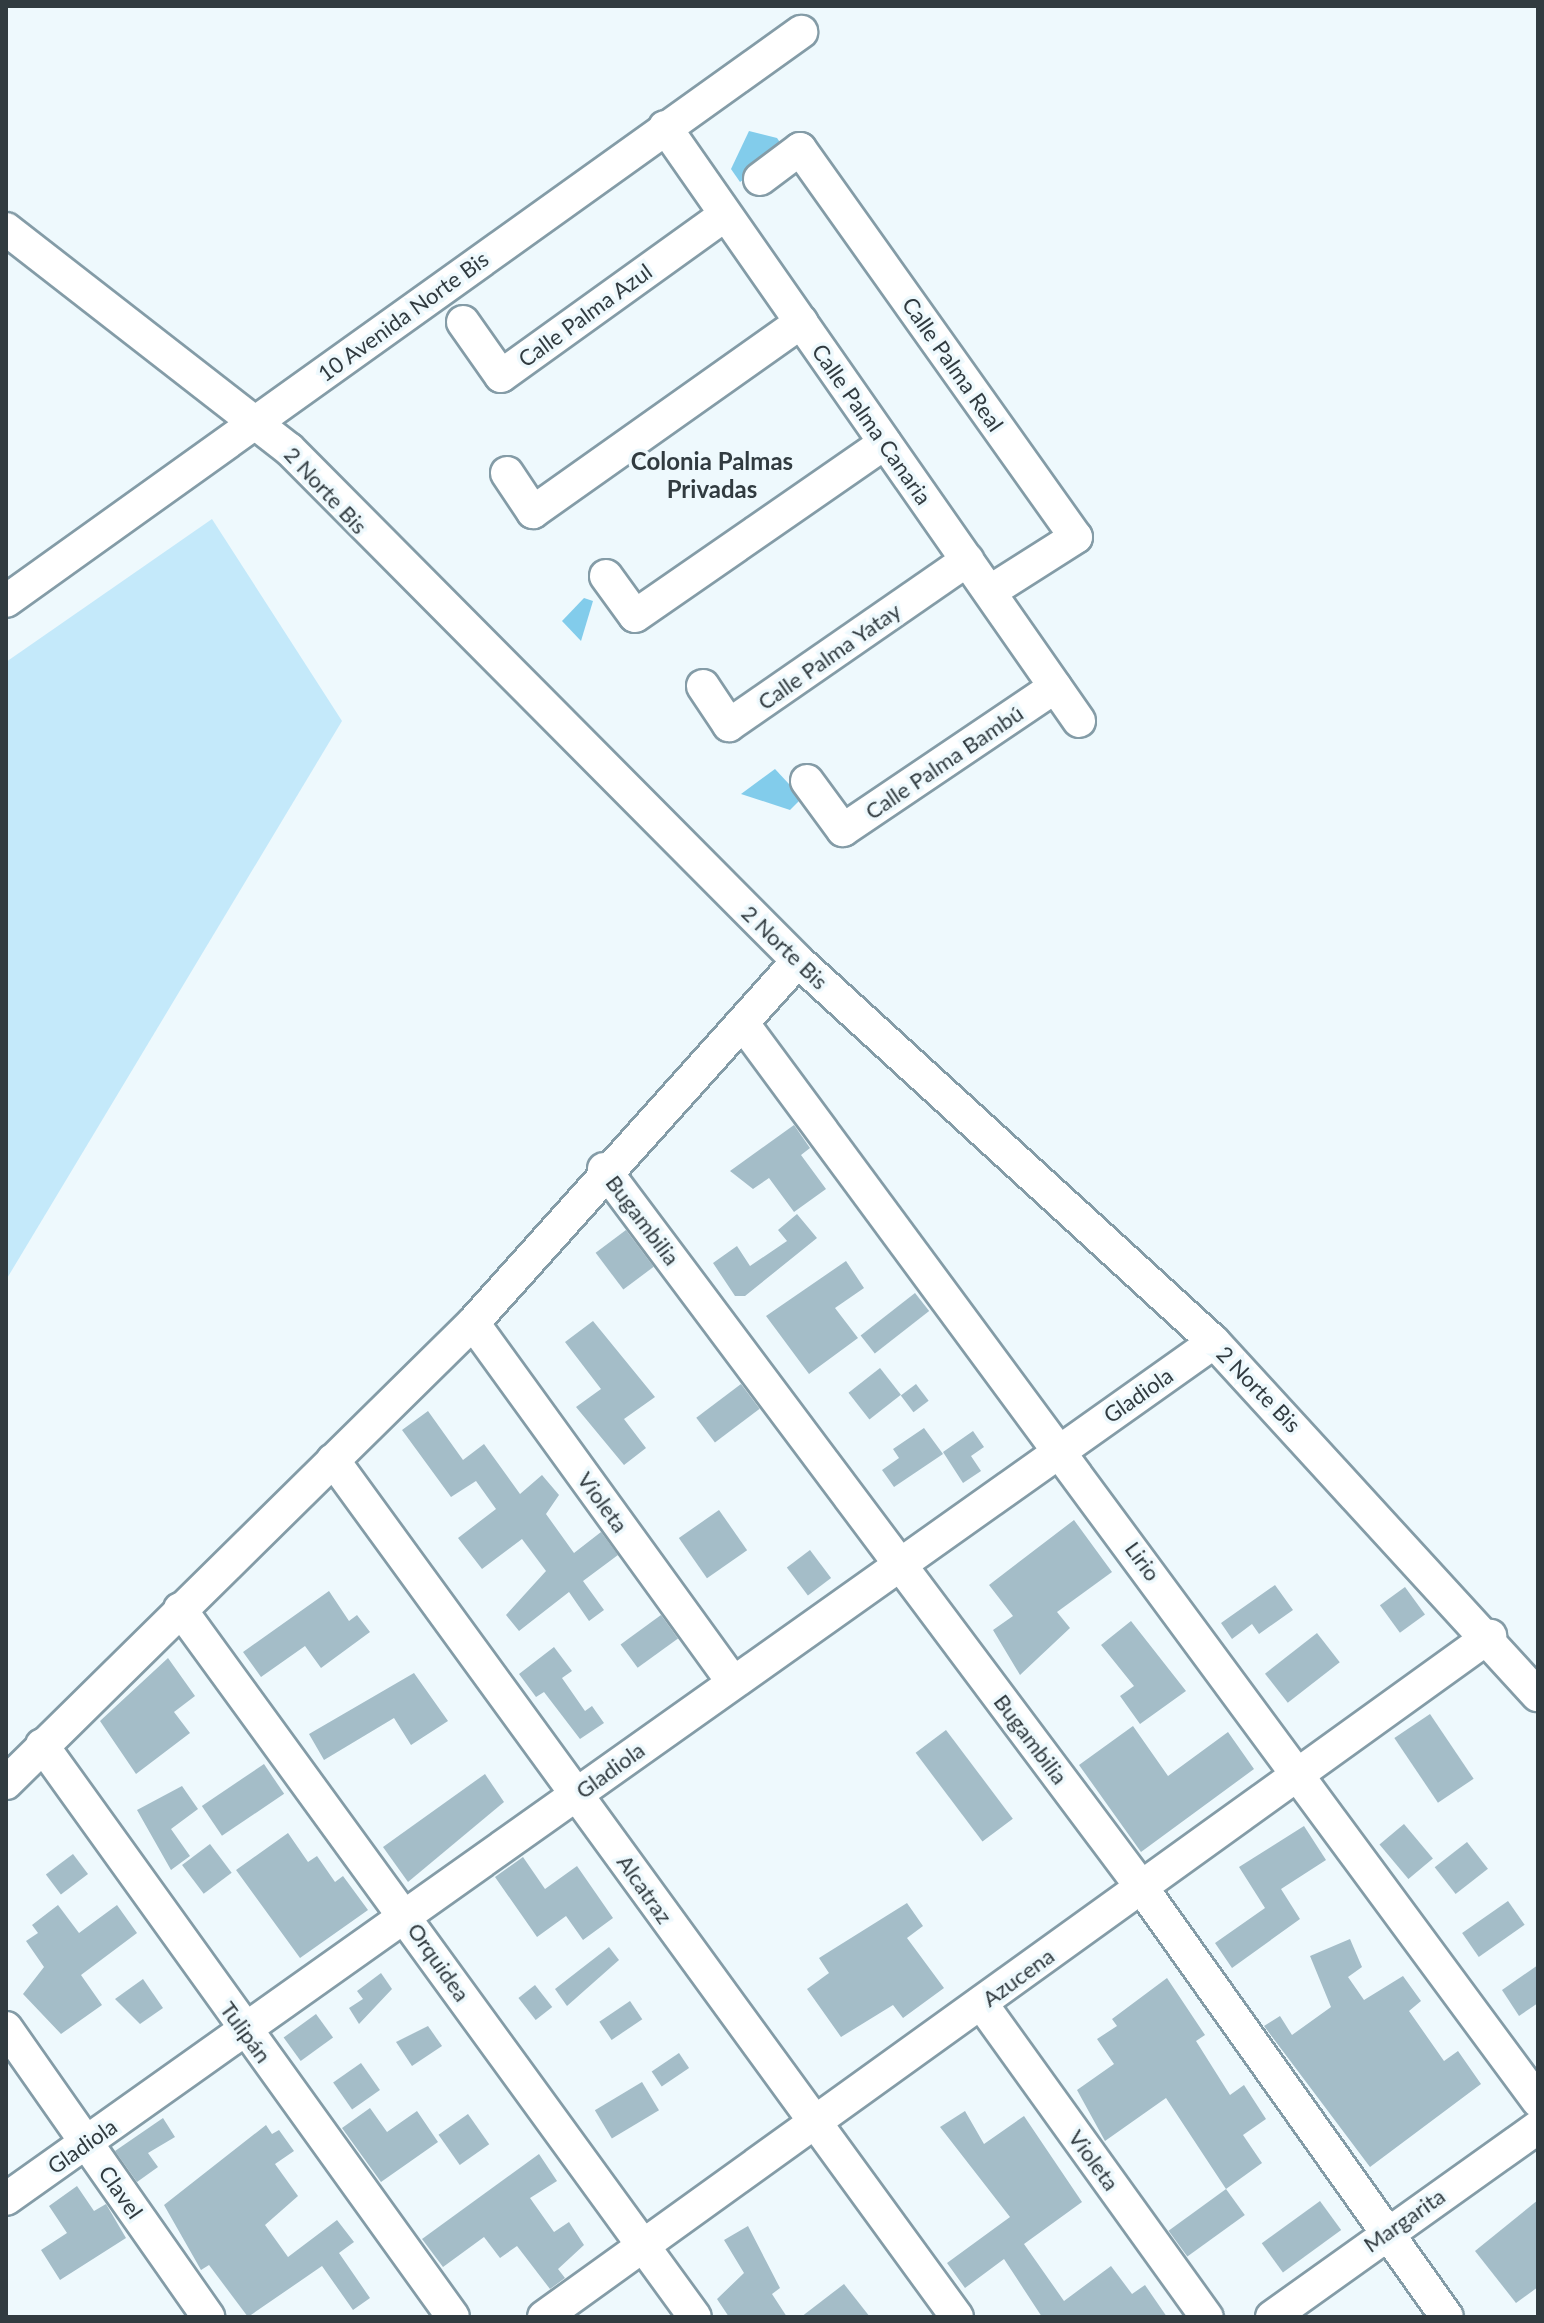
<!DOCTYPE html>
<html>
<head>
<meta charset="utf-8">
<style>
  body { margin:0 }
  #map { position:relative; width:1544px; height:2323px; overflow:hidden; background:#eef9fd; font-family:Lato,sans-serif }
  div>[style] { position:absolute }
  .green>* { inset:0; background:#c4e9fa }
  .water>* { inset:0; background:#82cceb }
  .building>* { inset:0; background:#a4bdc8; transform-origin:0 0 }
  .roads { filter:drop-shadow(2px 0 #849ca7) drop-shadow(-2px 0 #849ca7) drop-shadow(0 2px #849ca7) drop-shadow(0 -2px #849ca7) }
  .minor>* { height:32px; margin:-16px; padding:0 16px; transform-origin:16px; border-radius:16px; background:#fff }
  span { translate:-50% -50%; white-space:nowrap; text-align:center; line-height:1.15; -webkit-text-stroke:7px #eef9fd; paint-order:stroke }
  .street-label { font-size:22px; color:#313b40 }
  .neighbourhood-label { font-size:24px; color:#313b40; font-weight:700 }
  .frame { position:absolute; inset:0; border:8px solid #313b40; pointer-events:none }
</style>
</head>
<body>
<div id="map">
  <div class="green">
    <i style="clip-path:polygon(212px 519px,342px 721px,6px 1280px,6px 662px)"></i>
  </div>
  <div class="water">
    <i style="clip-path:polygon(749px 131px,777px 138px,786px 151px,740px 182px,731px 169px)"></i>
    <i style="clip-path:polygon(584px 598px,593px 601px,581px 641px,562px 621px)"></i>
    <i style="clip-path:polygon(775px 769px,802px 798px,790px 810px,741px 794px)"></i>
  </div>
  <div class="building">
    <i style="clip-path:polygon(794px 1125px,810px 1148px,801px 1155px,826px 1189px,794px 1212px,769px 1178px,753px 1189px,730px 1171px)"></i>
    <i style="clip-path:polygon(797px 1214px,817px 1238px,745px 1296px,735px 1296px,713px 1263px,737px 1246px,750px 1266px,787px 1241px,778px 1230px)"></i>
    <i style="left:626px;top:1230px;width:46px;height:38px;rotate:53deg"></i>
    <i style="clip-path:polygon(846px 1261px,864px 1288px,835px 1308px,858px 1338px,809px 1374px,766px 1316px)"></i>
    <i style="left:915px;top:1293px;width:23px;height:69px;rotate:52deg"></i>
    <i style="clip-path:polygon(593px 1321px,655px 1397px,624px 1419px,646px 1448px,624px 1465px,576px 1407px,601px 1389px,565px 1342px)"></i>
    <i style="left:880px;top:1368px;width:34px;height:40px;rotate:52deg"></i>
    <i style="left:741px;top:1384px;width:31px;height:56px;rotate:53deg"></i>
    <i style="left:916px;top:1384px;width:21px;height:19px;rotate:53deg"></i>
    <i style="clip-path:polygon(428px 1411px,463px 1460px,484px 1444px,520px 1494px,542px 1475px,559px 1495px,546px 1514px,574px 1553px,601px 1532px,618px 1555px,583px 1581px,604px 1610px,589px 1621px,569px 1592px,519px 1631px,506px 1615px,546px 1571px,522px 1539px,482px 1569px,458px 1538px,496px 1509px,476px 1481px,451px 1497px,402px 1430px)"></i>
    <i style="clip-path:polygon(924px 1428px,943px 1454px,894px 1487px,882px 1470px,899px 1458px,893px 1449px)"></i>
    <i style="clip-path:polygon(973px 1431px,984px 1447px,971px 1456px,981px 1471px,963px 1483px,943px 1452px)"></i>
    <i style="left:719px;top:1510px;width:49px;height:49px;rotate:55deg"></i>
    <i style="clip-path:polygon(1074px 1520px,1112px 1572px,1057px 1612px,1070px 1628px,1020px 1675px,993px 1630px,1013px 1616px,989px 1585px)"></i>
    <i style="left:810px;top:1550px;width:35px;height:29px;rotate:53deg"></i>
    <i style="clip-path:polygon(1275px 1585px,1293px 1610px,1259px 1634px,1252px 1624px,1232px 1639px,1221px 1623px)"></i>
    <i style="left:1405px;top:1587px;width:34px;height:31px;rotate:54deg"></i>
    <i style="clip-path:polygon(329px 1591px,349px 1621px,357px 1615px,370px 1632px,321px 1668px,305px 1646px,261px 1677px,243px 1652px)"></i>
    <i style="left:661px;top:1615px;width:29px;height:50px;rotate:54deg"></i>
    <i style="clip-path:polygon(1131px 1621px,1186px 1691px,1140px 1724px,1120px 1696px,1134px 1686px,1101px 1645px)"></i>
    <i style="left:1317px;top:1633px;width:37px;height:66px;rotate:52deg"></i>
    <i style="clip-path:polygon(554px 1647px,572px 1671px,562px 1678px,585px 1711px,592px 1706px,604px 1723px,580px 1739px,544px 1692px,536px 1697px,519px 1674px)"></i>
    <i style="clip-path:polygon(168px 1658px,195px 1696px,174px 1712px,190px 1733px,136px 1774px,100px 1721px)"></i>
    <i style="clip-path:polygon(414px 1673px,448px 1721px,411px 1745px,394px 1718px,324px 1760px,309px 1734px)"></i>
    <i style="left:1430px;top:1714px;width:78px;height:43px;rotate:56deg"></i>
    <i style="clip-path:polygon(1133px 1726px,1168px 1776px,1228px 1732px,1254px 1769px,1141px 1852px,1079px 1765px)"></i>
    <i style="left:946px;top:1730px;width:111px;height:38px;rotate:53deg"></i>
    <i style="left:264px;top:1764px;width:36px;height:75px;rotate:56deg"></i>
    <i style="clip-path:polygon(485px 1774px,504px 1802px,408px 1882px,383px 1847px)"></i>
    <i style="clip-path:polygon(182px 1786px,198px 1809px,171px 1829px,190px 1856px,171px 1870px,137px 1810px)"></i>
    <i style="left:1404px;top:1824px;width:45px;height:32px;rotate:50deg"></i>
    <i style="clip-path:polygon(1304px 1826px,1326px 1860px,1281px 1889px,1300px 1919px,1232px 1968px,1215px 1943px,1265px 1908px,1239px 1867px)"></i>
    <i style="clip-path:polygon(288px 1833px,308px 1862px,317px 1856px,335px 1882px,343px 1876px,368px 1910px,300px 1958px,236px 1870px)"></i>
    <i style="left:1467px;top:1842px;width:34px;height:41px;rotate:52deg"></i>
    <i style="left:210px;top:1844px;width:36px;height:35px;rotate:53deg"></i>
    <i style="left:73px;top:1854px;width:25px;height:34px;rotate:53deg"></i>
    <i style="clip-path:polygon(523px 1857px,545px 1889px,577px 1866px,613px 1918px,583px 1940px,566px 1916px,537px 1937px,495px 1877px)"></i>
    <i style="left:1508px;top:1901px;width:29px;height:56px;rotate:55deg"></i>
    <i style="clip-path:polygon(907px 1903px,923px 1926px,907px 1938px,944px 1988px,903px 2018px,893px 2005px,841px 2037px,807px 1989px,829px 1973px,819px 1958px)"></i>
    <i style="clip-path:polygon(58px 1905px,79px 1933px,117px 1905px,137px 1933px,81px 1975px,102px 2005px,61px 2034px,23px 1994px,44px 1967px,26px 1941px,38px 1933px,32px 1925px)"></i>
    <i style="clip-path:polygon(1350px 1939px,1362px 1967px,1348px 1977px,1364px 2000px,1403px 1976px,1421px 2001px,1409px 2011px,1444px 2061px,1458px 2051px,1481px 2084px,1370px 2167px,1264px 2026px,1280px 2016px,1292px 2035px,1331px 2007px,1310px 1956px)"></i>
    <i style="clip-path:polygon(609px 1947px,619px 1960px,567px 2006px,555px 1989px)"></i>
    <i style="clip-path:polygon(1538px 1965px,1538px 2003px,1519px 2016px,1502px 1990px)"></i>
    <i style="clip-path:polygon(381px 1973px,392px 1989px,359px 2024px,349px 2008px,363px 1999px,357px 1991px)"></i>
    <i style="clip-path:polygon(1167px 1978px,1205px 2035px,1196px 2041px,1230px 2095px,1244px 2085px,1266px 2119px,1243px 2135px,1262px 2163px,1226px 2189px,1166px 2098px,1105px 2141px,1077px 2090px,1114px 2064px,1097px 2039px,1117px 2026px,1112px 2019px)"></i>
    <i style="clip-path:polygon(143px 1979px,163px 2008px,140px 2024px,115px 1999px)"></i>
    <i style="left:535px;top:1985px;width:28px;height:21px;rotate:52deg"></i>
    <i style="left:630px;top:2001px;width:22px;height:37px;rotate:56deg"></i>
    <i style="left:316px;top:2014px;width:29px;height:40px;rotate:54deg"></i>
    <i style="clip-path:polygon(428px 2026px,442px 2046px,412px 2066px,396px 2042px)"></i>
    <i style="left:679px;top:2053px;width:18px;height:33px;rotate:56deg"></i>
    <i style="left:361px;top:2063px;width:33px;height:34px;rotate:55deg"></i>
    <i style="left:642px;top:2082px;width:33px;height:55px;rotate:59deg"></i>
    <i style="clip-path:polygon(370px 2108px,387px 2132px,417px 2111px,438px 2142px,381px 2182px,342px 2128px)"></i>
    <i style="clip-path:polygon(965px 2111px,984px 2144px,1024px 2116px,1082px 2202px,1024px 2244px,1064px 2301px,1111px 2266px,1132px 2294px,1145px 2285px,1167px 2317px,1042px 2317px,1004px 2259px,965px 2288px,947px 2263px,1010px 2217px,940px 2127px)"></i>
    <i style="left:468px;top:2114px;width:37px;height:36px;rotate:55deg"></i>
    <i style="clip-path:polygon(163px 2118px,175px 2137px,148px 2153px,158px 2167px,137px 2182px,115px 2151px)"></i>
    <i style="clip-path:polygon(266px 2125px,272px 2134px,279px 2130px,294px 2151px,275px 2164px,298px 2196px,265px 2225px,288px 2257px,337px 2220px,354px 2242px,339px 2253px,370px 2298px,353px 2310px,322px 2266px,248px 2317px,209px 2265px,201px 2270px,164px 2205px)"></i>
    <i style="clip-path:polygon(539px 2154px,557px 2181px,530px 2198px,554px 2232px,569px 2222px,584px 2245px,558px 2269px,565px 2278px,550px 2289px,517px 2246px,500px 2258px,484px 2237px,443px 2267px,422px 2239px)"></i>
    <i style="clip-path:polygon(77px 2186px,94px 2211px,106px 2204px,126px 2238px,60px 2280px,41px 2250px,67px 2233px,49px 2206px)"></i>
    <i style="left:1226px;top:2189px;width:32px;height:71px;rotate:54deg"></i>
    <i style="clip-path:polygon(1538px 2200px,1538px 2287px,1516px 2303px,1475px 2251px)"></i>
    <i style="left:1320px;top:2201px;width:36px;height:72px;rotate:54deg"></i>
    <i style="clip-path:polygon(748px 2226px,780px 2288px,772px 2294px,787px 2317px,729px 2317px,717px 2299px,744px 2273px,724px 2240px)"></i>
    <i style="clip-path:polygon(844px 2284px,870px 2317px,801px 2317px)"></i>
  </div>
  <div class="roads">
    <div class="minor">
      <i style="left:665px;top:127px;width:724px;rotate:55.12deg"></i>
      <i style="left:760px;top:179px;width:50px;rotate:-36.9deg"></i>
      <i style="left:800px;top:149px;width:476px;rotate:54.6deg"></i>
      <i style="left:1076px;top:537px;width:101px;rotate:147.6deg"></i>
      <i style="left:6px;top:229px;width:358px;rotate:37.9deg"></i>
      <i style="left:289px;top:449px;width:722px;rotate:45.17deg"></i>
      <i style="left:798px;top:961px;width:564px;rotate:42.49deg"></i>
      <i style="left:1214px;top:1342px;width:479px;rotate:47.5deg"></i>
      <i style="left:463px;top:322px;width:66px;rotate:54.9deg"></i>
      <i style="left:501px;top:376px;width:274px;rotate:-35.7deg"></i>
      <i style="left:507px;top:473px;width:47px;rotate:56.3deg"></i>
      <i style="left:533px;top:512px;width:329px;rotate:-35.3deg"></i>
      <i style="left:606px;top:576px;width:49px;rotate:54.1deg"></i>
      <i style="left:635px;top:616px;width:304px;rotate:-34.7deg"></i>
      <i style="left:6px;top:601px;width:978px;rotate:-35.59deg"></i>
      <i style="left:703px;top:686px;width:47px;rotate:56.3deg"></i>
      <i style="left:729px;top:725px;width:290px;rotate:-34.7deg"></i>
      <i style="left:807px;top:781px;width:61px;rotate:53.7deg"></i>
      <i style="left:843px;top:830px;width:256px;rotate:-34deg"></i>
      <i style="left:744px;top:1025px;width:1337px;rotate:53.58deg"></i>
      <i style="left:604px;top:1169px;width:898px;rotate:53.19deg"></i>
      <i style="left:1142px;top:1888px;width:526px;rotate:54.59deg"></i>
      <i style="left:473px;top:1323px;width:443px;rotate:54.1deg"></i>
      <i style="left:333px;top:1460px;width:1060px;rotate:53.94deg"></i>
      <i style="left:180px;top:1609px;width:875px;rotate:53.97deg"></i>
      <i style="left:42px;top:1745px;width:704px;rotate:54.3deg"></i>
      <i style="left:6px;top:1783px;width:656px;rotate:-44.57deg"></i>
      <i style="left:473px;top:1323px;width:486px;rotate:-48.1deg"></i>
      <i style="left:981px;top:2003px;width:387px;rotate:54.3deg"></i>
      <i style="left:6px;top:2028px;width:353px;rotate:55deg"></i>
      <i style="left:6px;top:2199px;width:1481px;rotate:-35.35deg"></i>
      <i style="left:544px;top:2317px;width:1166px;rotate:-35.75deg"></i>
      <i style="left:1272px;top:2317px;width:327px;rotate:-35.5deg"></i>
    </div>
  </div>
  <div class="street-label">
    <span style="left:585px;top:315px;rotate:-36deg">Calle Palma Azul</span>
    <span style="left:403px;top:316px;rotate:-36deg">10 Avenida Norte Bis</span>
    <span style="left:953px;top:364px;rotate:55deg">Calle Palma Real</span>
    <span style="left:872px;top:424px;rotate:55deg">Calle Palma Canaria</span>
    <span style="left:326px;top:490px;rotate:47deg">2 Norte Bis</span>
    <span style="left:829px;top:656px;rotate:-35deg">Calle Palma Yatay</span>
    <span style="left:944px;top:762px;rotate:-34deg">Calle Palma Bambú</span>
    <span style="left:785px;top:947px;rotate:44deg">2 Norte Bis</span>
    <span style="left:643px;top:1220px;rotate:53deg">Bugambilia</span>
    <span style="left:1259px;top:1389px;rotate:46deg">2 Norte Bis</span>
    <span style="left:1138px;top:1395px;rotate:-35deg">Gladiola</span>
    <span style="left:603px;top:1502px;rotate:54deg">Violeta</span>
    <span style="left:1143px;top:1561px;rotate:54deg">Lirio</span>
    <span style="left:1031px;top:1739px;rotate:53deg">Bugambilia</span>
    <span style="left:610px;top:1770px;rotate:-36deg">Gladiola</span>
    <span style="left:645px;top:1889px;rotate:55deg">Alcatraz</span>
    <span style="left:439px;top:1962px;rotate:55deg">Orquidea</span>
    <span style="left:1018px;top:1977px;rotate:-36deg">Azucena</span>
    <span style="left:246px;top:2032px;rotate:54deg">Tulipán</span>
    <span style="left:82px;top:2146px;rotate:-35deg">Gladiola</span>
    <span style="left:1094px;top:2160px;rotate:54deg">Violeta</span>
    <span style="left:121px;top:2192px;rotate:55deg">Clavel</span>
    <span style="left:1404px;top:2220px;rotate:-35deg">Margarita</span>
  </div>
  <div class="neighbourhood-label">
    <span style="left:712px;top:475px">Colonia Palmas<br>Privadas</span>
  </div>
  <div class="frame"></div>
</div>
</body>
</html>
